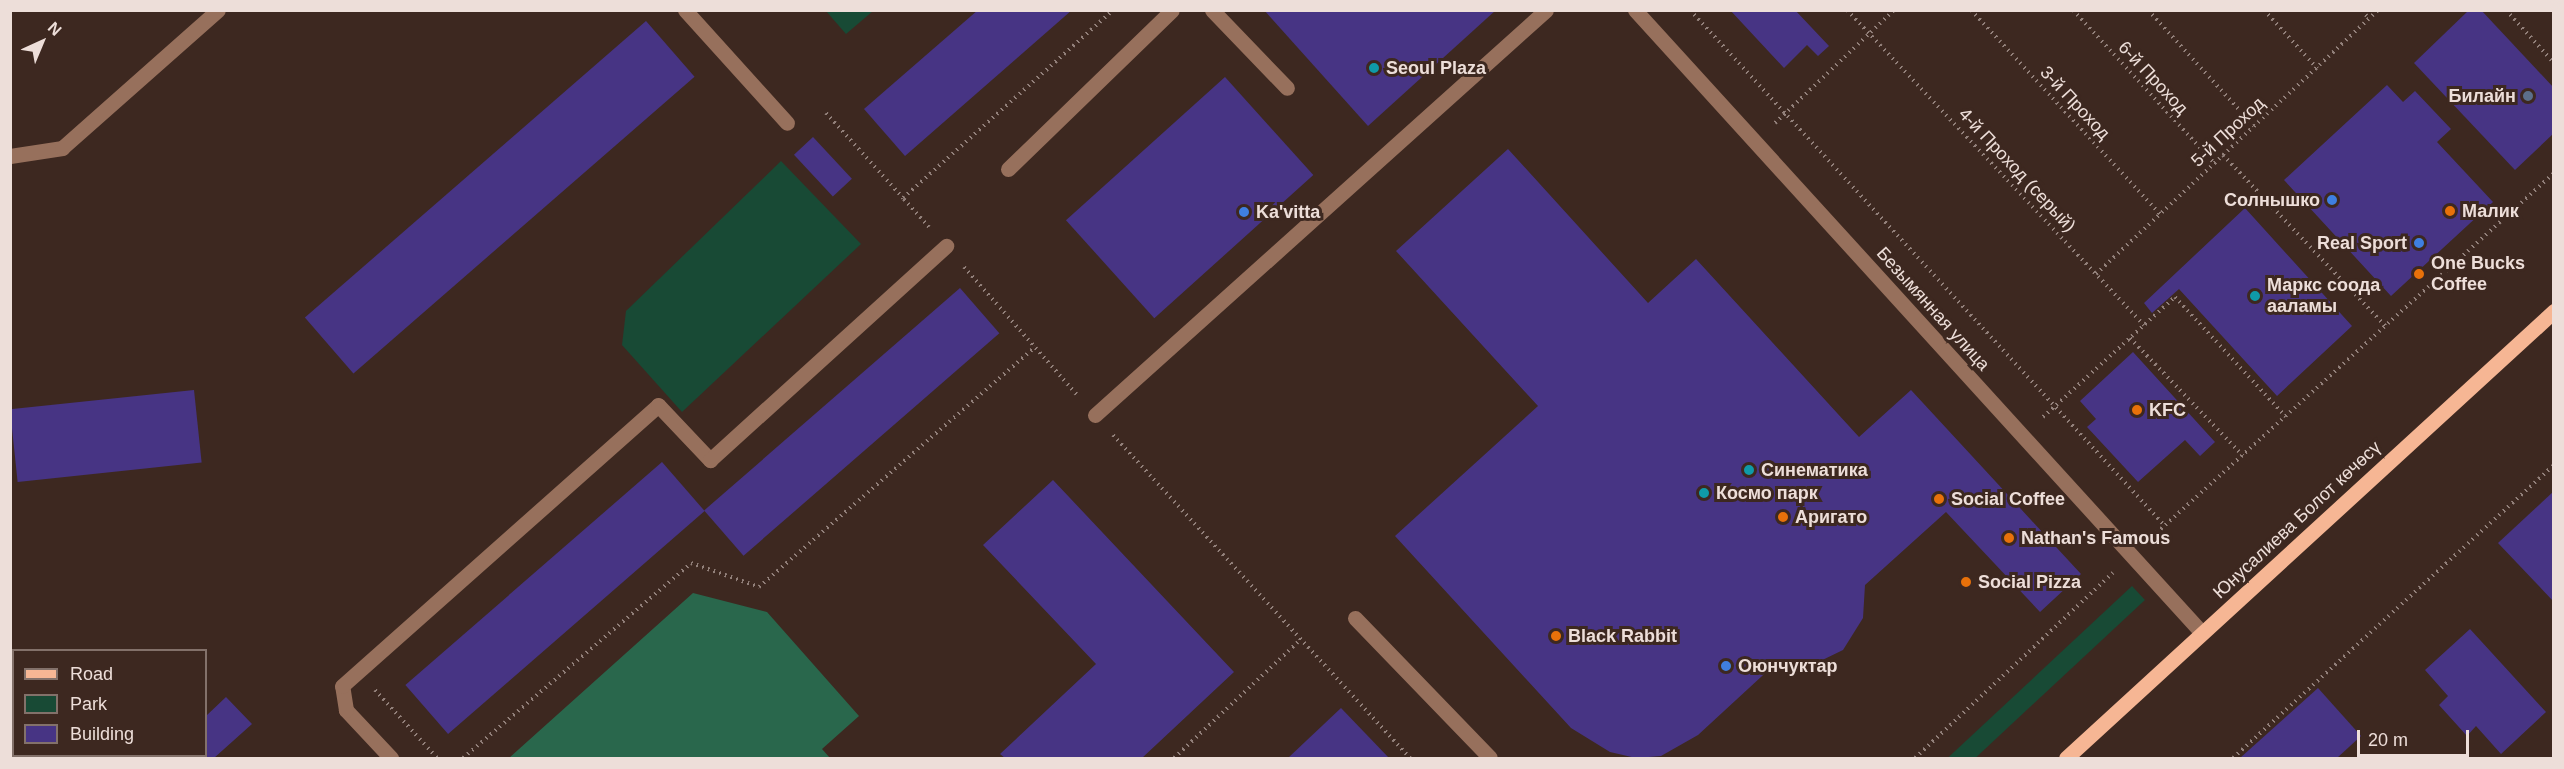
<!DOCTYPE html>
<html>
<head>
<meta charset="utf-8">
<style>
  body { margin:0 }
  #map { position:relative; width:2564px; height:769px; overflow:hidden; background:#3d2820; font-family:Arial,sans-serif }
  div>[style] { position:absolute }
  .green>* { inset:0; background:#184a35; transform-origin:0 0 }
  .forest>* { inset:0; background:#29674c }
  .building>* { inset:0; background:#473484; transform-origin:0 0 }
  .path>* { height:4px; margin-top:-2px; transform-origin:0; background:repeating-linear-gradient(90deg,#92807a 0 1.5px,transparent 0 6px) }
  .minor>* { height:15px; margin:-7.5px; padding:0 7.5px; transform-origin:7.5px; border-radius:7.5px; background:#97705c }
  .major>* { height:15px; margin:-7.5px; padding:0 7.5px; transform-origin:7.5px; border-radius:7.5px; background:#f6b694 }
  .dots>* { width:16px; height:16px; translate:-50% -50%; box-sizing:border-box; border:3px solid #3d2820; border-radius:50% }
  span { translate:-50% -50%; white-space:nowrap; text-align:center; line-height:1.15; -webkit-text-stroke:6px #3d2820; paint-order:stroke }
  .poi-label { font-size:18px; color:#edded9; font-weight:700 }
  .left { translate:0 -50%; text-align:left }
  .right { translate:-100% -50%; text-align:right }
  .street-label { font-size:18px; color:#edded9 }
  .frame { position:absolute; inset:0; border:12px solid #edded9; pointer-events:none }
  .legend { position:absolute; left:12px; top:649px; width:195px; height:108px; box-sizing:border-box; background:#3d2820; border:2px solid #83716a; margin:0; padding:8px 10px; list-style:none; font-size:18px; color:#edded9 }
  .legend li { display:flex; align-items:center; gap:12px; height:30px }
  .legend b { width:30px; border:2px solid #83716a }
  .north { position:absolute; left:12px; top:12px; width:60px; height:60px; -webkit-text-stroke:4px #3d2820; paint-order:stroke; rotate:44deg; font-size:16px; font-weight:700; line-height:24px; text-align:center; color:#edded9 }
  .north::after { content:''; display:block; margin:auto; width:21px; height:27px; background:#edded9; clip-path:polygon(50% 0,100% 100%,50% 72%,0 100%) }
  .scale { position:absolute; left:2357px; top:730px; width:112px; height:27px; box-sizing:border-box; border:3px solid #edded9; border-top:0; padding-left:8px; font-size:18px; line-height:21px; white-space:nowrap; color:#edded9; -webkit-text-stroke:4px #3d2820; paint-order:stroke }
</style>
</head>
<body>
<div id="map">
  <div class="green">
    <i style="clip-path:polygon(826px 11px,873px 11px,846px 34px)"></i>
    <i style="clip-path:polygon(781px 161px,861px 244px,682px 412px,622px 345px,626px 311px)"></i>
    <i style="left:2132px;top:586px;width:19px;height:258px;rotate:47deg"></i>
  </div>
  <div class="forest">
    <i style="clip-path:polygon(693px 593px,767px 612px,859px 716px,822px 749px,830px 758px,509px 758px)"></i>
  </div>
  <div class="building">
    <i style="clip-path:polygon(978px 10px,1072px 10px,905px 156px,864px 109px)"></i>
    <i style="clip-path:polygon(1264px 10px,1496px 10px,1368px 126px)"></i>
    <i style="clip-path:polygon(1730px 10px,1795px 10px,1829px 46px,1818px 56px,1807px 45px,1784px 68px)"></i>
    <i style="clip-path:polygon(2469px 10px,2481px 10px,2554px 88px,2554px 133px,2515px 170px,2414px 63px)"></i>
    <i style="left:646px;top:21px;width:74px;height:452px;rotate:49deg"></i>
    <i style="left:1225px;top:77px;width:132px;height:214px;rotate:48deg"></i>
    <i style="clip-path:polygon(2387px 85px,2403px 102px,2415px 91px,2451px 129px,2437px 142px,2493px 202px,2391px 296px,2284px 180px)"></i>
    <i style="left:813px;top:137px;width:57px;height:26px;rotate:47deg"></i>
    <i style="clip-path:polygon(1508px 149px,1648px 303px,1696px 259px,1859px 437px,1911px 390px,2081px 574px,2040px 612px,1946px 512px,1865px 585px,1863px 618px,1843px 650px,1808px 667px,1774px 665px,1698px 735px,1661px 756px,1636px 758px,1610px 752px,1571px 728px,1395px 536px,1538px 406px,1396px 251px)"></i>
    <i style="clip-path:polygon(2245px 208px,2352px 326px,2277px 396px,2179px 289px,2152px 313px,2144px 303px)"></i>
    <i style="left:960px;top:288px;width:60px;height:339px;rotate:49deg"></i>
    <i style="clip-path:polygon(2133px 352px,2215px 442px,2200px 456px,2185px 440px,2138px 482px,2087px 427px,2096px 419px,2080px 401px)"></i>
    <i style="left:194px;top:390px;width:73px;height:185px;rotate:84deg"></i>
    <i style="left:662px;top:462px;width:65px;height:340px;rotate:49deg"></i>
    <i style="clip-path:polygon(1053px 480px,1234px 672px,1142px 758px,1005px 758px,1000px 754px,1096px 664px,983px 545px)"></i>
    <i style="clip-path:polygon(2554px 491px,2554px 602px,2498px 543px)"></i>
    <i style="clip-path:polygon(2470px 629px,2546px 712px,2501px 754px,2476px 726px,2467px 736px,2439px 705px,2448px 696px,2425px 670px)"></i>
    <i style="clip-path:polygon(2318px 688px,2361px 736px,2337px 758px,2240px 758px)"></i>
    <i style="clip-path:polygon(10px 694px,14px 694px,14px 756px,105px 758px,10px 758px)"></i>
    <i style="clip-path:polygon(226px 697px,252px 724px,214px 758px,192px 758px,190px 756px,206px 756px,206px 716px)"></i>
    <i style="clip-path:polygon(1341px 708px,1389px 758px,1288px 758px)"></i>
  </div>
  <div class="path">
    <i style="left:1690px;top:10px;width:701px;rotate:47.37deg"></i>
    <i style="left:1847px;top:10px;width:433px;rotate:46.7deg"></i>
    <i style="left:1971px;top:10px;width:278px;rotate:47.2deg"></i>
    <i style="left:2073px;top:10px;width:208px;rotate:47.3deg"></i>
    <i style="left:2148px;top:10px;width:157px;rotate:47.6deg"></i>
    <i style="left:2264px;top:10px;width:79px;rotate:47.6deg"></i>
    <i style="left:2362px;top:10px;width:11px;rotate:52deg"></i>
    <i style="left:2506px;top:10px;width:72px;rotate:47.8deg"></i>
    <i style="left:826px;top:113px;width:115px;rotate:47.8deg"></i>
    <i style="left:1775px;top:123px;width:164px;rotate:-43.5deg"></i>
    <i style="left:2223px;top:155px;width:238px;rotate:46.5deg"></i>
    <i style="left:929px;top:227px;width:39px;rotate:-132deg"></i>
    <i style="left:903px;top:198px;width:282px;rotate:-41.8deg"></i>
    <i style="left:964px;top:267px;width:172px;rotate:48.5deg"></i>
    <i style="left:2096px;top:274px;width:386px;rotate:-43.1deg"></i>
    <i style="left:2130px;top:338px;width:163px;rotate:46.2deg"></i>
    <i style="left:2043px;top:417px;width:178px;rotate:-42.3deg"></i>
    <i style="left:2175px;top:297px;width:163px;rotate:47.2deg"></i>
    <i style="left:1113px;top:435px;width:439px;rotate:47.4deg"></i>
    <i style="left:2152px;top:537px;width:542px;rotate:-42.16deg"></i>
    <i style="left:375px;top:690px;width:92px;rotate:47.6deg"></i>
    <i style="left:463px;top:758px;width:300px;rotate:-40.5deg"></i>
    <i style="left:691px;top:563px;width:72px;rotate:19.4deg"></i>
    <i style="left:759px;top:587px;width:366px;rotate:-41deg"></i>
    <i style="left:1174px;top:758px;width:171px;rotate:-43.1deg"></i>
    <i style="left:1915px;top:758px;width:271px;rotate:-43.1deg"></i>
    <i style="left:2233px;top:758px;width:435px;rotate:-42.4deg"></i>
  </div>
  <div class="minor">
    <i style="left:685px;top:10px;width:152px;rotate:47.9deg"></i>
    <i style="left:1212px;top:10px;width:108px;rotate:46.1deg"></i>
    <i style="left:1635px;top:10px;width:842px;rotate:47.69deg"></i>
    <i style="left:10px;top:156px;width:53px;rotate:-8.7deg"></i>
    <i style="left:62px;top:148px;width:208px;rotate:-41.5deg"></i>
    <i style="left:1008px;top:169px;width:228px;rotate:-44.1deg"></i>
    <i style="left:1095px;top:415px;width:606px;rotate:-41.92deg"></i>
    <i style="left:1355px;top:618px;width:194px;rotate:46deg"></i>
    <i style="left:391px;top:758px;width:66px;rotate:-133.2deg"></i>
    <i style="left:346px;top:710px;width:24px;rotate:-99deg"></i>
    <i style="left:342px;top:686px;width:423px;rotate:-41.6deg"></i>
    <i style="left:658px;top:405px;width:76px;rotate:46.6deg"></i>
    <i style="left:710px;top:460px;width:319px;rotate:-42.2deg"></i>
  </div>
  <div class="major">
    <i style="left:2066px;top:758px;width:662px;rotate:-42.49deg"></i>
  </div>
  <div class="dots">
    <i style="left:1374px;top:68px;background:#0f9aa8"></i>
    <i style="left:2528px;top:96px;background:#5c6f8a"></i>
    <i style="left:2332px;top:200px;background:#3f7fe0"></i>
    <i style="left:2450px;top:211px;background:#e8710a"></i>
    <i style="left:1244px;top:212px;background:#3f7fe0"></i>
    <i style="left:2419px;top:243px;background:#3f7fe0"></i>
    <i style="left:2419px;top:274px;background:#e8710a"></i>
    <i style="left:2255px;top:296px;background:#0f9aa8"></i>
    <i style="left:2137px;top:410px;background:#e8710a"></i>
    <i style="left:1749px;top:470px;background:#0f9aa8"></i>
    <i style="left:1704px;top:493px;background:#0f9aa8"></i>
    <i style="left:1939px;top:499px;background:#e8710a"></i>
    <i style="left:1783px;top:517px;background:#e8710a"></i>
    <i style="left:2009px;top:538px;background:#e8710a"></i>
    <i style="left:1966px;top:582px;background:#e8710a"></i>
    <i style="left:1556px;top:636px;background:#e8710a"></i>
    <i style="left:1726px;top:666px;background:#3f7fe0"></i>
  </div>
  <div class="poi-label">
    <span class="left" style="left:1386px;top:68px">Seoul Plaza</span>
    <span class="right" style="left:2516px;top:96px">Билайн</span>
    <span class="right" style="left:2320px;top:200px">Солнышко</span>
    <span class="left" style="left:2462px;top:211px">Малик</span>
    <span class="left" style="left:1256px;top:212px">Ka'vitta</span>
    <span class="right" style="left:2407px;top:243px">Real Sport</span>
    <span class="left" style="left:2431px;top:274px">One Bucks<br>Coffee</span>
    <span class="left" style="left:2267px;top:296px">Маркс соода<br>ааламы</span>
    <span class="left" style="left:2149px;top:410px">KFC</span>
    <span class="left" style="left:1761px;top:470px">Синематика</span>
    <span class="left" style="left:1716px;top:493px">Космо парк</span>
    <span class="left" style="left:1951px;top:499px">Social Coffee</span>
    <span class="left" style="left:1795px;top:517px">Аригато</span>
    <span class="left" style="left:2021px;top:538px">Nathan's Famous</span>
    <span class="left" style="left:1978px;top:582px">Social Pizza</span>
    <span class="left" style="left:1568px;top:636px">Black Rabbit</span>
    <span class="left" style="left:1738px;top:666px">Оюнчуктар</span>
  </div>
  <div class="street-label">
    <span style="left:2153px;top:78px;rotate:47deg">6-й Проход</span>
    <span style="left:2075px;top:103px;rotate:47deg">3-й Проход</span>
    <span style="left:2228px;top:132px;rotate:-43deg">5-й Проход</span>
    <span style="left:2017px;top:170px;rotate:47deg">4-й Проход (серый)</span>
    <span style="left:1933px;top:309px;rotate:48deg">Безымянная улица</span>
    <span style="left:2297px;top:520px;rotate:-43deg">Юнусалиева Болот көчөсү</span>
  </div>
  <div class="frame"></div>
  <ul class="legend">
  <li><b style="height:8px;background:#f6b694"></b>Road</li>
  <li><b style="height:16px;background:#184a35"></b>Park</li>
  <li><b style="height:16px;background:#473484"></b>Building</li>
  </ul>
  <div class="north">N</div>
  <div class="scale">20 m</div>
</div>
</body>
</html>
